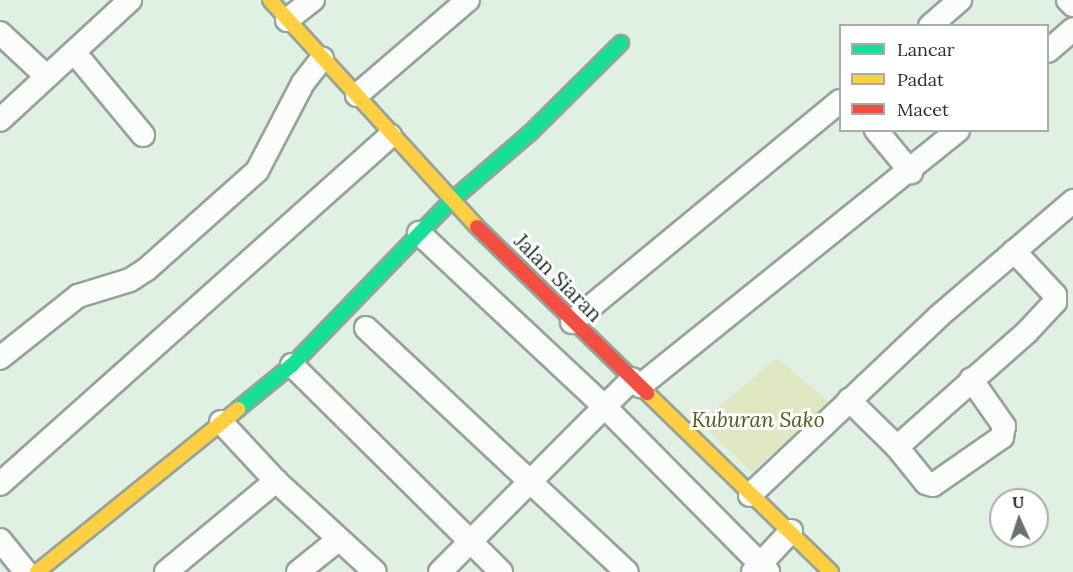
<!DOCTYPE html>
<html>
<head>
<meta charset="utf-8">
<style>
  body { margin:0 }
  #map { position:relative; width:1073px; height:572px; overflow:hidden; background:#e0f1e4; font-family:Lora,serif }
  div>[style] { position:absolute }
  .green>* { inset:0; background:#dee7c1 }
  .roads { filter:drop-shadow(2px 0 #96a39a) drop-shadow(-2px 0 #96a39a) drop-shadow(0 2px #96a39a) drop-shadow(0 -2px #96a39a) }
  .street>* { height:22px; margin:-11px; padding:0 11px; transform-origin:11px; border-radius:11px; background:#fafdfb }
  .fast>* { height:14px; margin:-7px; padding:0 7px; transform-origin:7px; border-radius:7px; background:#16e098 }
  .slow>* { height:14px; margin:-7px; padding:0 7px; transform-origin:7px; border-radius:7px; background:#ffcf43 }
  .jam>* { height:14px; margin:-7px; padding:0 7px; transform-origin:7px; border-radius:7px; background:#f24e42 }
  span { translate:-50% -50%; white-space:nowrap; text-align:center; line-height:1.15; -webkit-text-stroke:6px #fff; paint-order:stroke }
  .street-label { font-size:21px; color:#263128 }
  .park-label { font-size:21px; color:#57571e; font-style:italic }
  .legend { position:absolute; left:839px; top:24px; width:210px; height:108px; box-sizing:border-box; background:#fff; border:2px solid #a8ada9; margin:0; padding:8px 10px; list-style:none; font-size:18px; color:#263128 }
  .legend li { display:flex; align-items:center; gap:12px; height:30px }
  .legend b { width:30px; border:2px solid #a8ada9 }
  .north { position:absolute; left:989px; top:488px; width:60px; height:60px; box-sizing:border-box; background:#fff; border:2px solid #a8ada9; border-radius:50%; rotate:357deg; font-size:16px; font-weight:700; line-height:24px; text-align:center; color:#263128 }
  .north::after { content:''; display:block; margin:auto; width:21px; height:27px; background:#67746a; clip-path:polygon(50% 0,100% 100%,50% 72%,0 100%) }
</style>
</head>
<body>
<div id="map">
  <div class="green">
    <i style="clip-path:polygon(777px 358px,830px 403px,752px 472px,700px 422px)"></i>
  </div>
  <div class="roads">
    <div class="street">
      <i style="left:1068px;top:0;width:7px;rotate:45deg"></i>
      <i style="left:287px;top:20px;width:33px;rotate:-38deg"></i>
      <i style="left:930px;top:26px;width:40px;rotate:-41deg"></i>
      <i style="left:0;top:33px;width:62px;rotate:43deg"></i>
      <i style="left:1048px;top:51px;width:33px;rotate:-41deg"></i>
      <i style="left:74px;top:52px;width:108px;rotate:50.3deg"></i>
      <i style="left:357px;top:95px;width:146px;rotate:-40.6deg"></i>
      <i style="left:0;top:120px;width:177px;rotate:-42.7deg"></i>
      <i style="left:876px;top:130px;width:55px;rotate:50.2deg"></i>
      <i style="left:419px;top:233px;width:255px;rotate:43.1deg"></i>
      <i style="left:605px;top:407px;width:232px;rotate:45.3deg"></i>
      <i style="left:572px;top:322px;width:347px;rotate:-39.5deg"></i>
      <i style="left:366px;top:328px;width:357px;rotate:43.1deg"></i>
      <i style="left:0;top:358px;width:100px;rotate:-38.5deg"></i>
      <i style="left:78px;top:296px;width:54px;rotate:-17.1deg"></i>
      <i style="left:130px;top:280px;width:20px;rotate:-33deg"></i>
      <i style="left:147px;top:269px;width:147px;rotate:-41.7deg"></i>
      <i style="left:257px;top:171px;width:99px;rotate:-62.4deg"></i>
      <i style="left:303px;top:83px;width:31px;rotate:-52deg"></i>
      <i style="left:292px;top:365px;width:294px;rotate:44.7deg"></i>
      <i style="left:640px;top:386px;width:408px;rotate:-38.8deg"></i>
      <i style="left:849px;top:400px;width:67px;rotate:44.4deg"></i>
      <i style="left:897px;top:447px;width:174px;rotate:-41.5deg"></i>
      <i style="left:1027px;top:332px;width:41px;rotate:-47deg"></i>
      <i style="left:1055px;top:302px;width:7px;rotate:-90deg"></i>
      <i style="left:1055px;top:295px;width:60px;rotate:-133deg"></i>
      <i style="left:221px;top:422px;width:81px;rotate:47deg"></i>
      <i style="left:276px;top:481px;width:134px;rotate:42.6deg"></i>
      <i style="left:897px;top:447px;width:46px;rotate:51.1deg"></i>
      <i style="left:926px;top:483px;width:7px;rotate:16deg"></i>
      <i style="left:933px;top:485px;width:84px;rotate:-34.8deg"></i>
      <i style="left:1002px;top:437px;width:11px;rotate:-80deg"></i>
      <i style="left:1004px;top:426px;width:57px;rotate:-125.1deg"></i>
      <i style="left:0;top:484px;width:523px;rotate:-41.74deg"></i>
      <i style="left:750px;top:495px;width:260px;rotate:-43.4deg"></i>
      <i style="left:939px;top:316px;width:177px;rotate:-40.6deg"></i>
      <i style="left:0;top:540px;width:41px;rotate:50.9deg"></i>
      <i style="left:166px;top:572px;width:143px;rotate:-39.6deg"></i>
      <i style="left:298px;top:572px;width:51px;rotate:-38.7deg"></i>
      <i style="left:440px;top:572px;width:272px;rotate:-45.1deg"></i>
      <i style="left:753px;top:572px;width:56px;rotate:-47.2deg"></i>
    </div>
    <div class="fast">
      <i style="left:238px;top:409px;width:70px;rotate:-39.2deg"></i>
      <i style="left:292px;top:365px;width:228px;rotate:-45.9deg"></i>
      <i style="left:451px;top:201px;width:104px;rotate:-40.7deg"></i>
      <i style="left:530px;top:133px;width:128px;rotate:-44.7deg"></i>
    </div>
    <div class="slow">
      <i style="left:270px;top:0;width:307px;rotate:47.6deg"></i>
      <i style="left:647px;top:393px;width:257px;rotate:44.2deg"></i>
      <i style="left:37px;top:572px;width:259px;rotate:-39deg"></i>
    </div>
    <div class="jam">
      <i style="left:477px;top:227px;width:238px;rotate:44.3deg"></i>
    </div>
  </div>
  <div class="street-label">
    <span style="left:558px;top:278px;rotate:45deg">Jalan Siaran</span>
  </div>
  <div class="park-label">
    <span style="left:758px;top:420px">Kuburan Sako</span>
  </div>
  <ul class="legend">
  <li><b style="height:8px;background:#16e098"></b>Lancar</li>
  <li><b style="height:8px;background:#ffcf43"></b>Padat</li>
  <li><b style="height:8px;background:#f24e42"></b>Macet</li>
  </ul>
  <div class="north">U</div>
</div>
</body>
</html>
